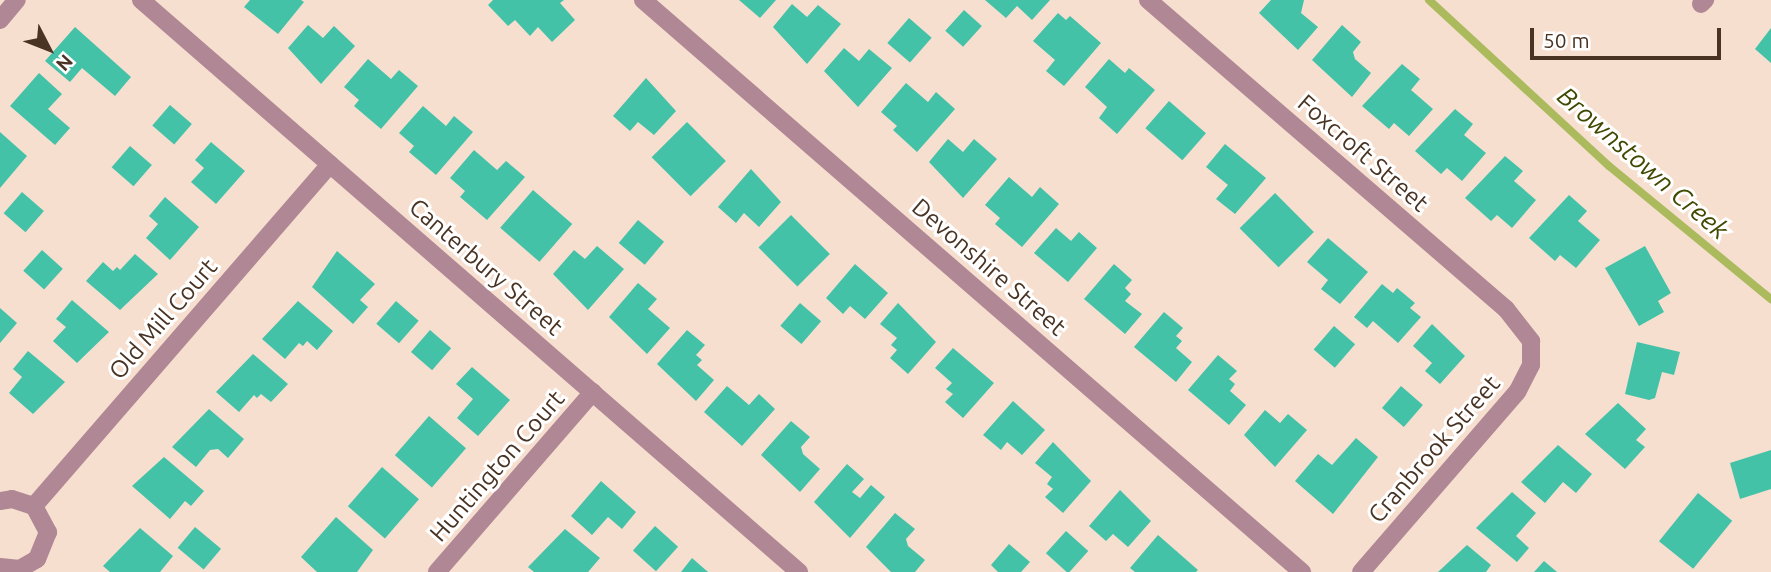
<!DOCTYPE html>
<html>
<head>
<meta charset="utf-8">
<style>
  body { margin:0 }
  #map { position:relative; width:1771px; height:572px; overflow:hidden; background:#f7dfcf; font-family:Ubuntu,sans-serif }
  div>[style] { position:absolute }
  .stream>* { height:8px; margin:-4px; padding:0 4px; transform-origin:4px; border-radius:4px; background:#acba5e }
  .building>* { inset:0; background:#43c2a8; transform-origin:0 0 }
  .minor>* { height:18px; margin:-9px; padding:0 9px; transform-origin:9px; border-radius:9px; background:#b08795 }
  span { translate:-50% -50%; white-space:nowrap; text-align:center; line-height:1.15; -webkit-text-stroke:6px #fff; paint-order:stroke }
  .street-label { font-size:24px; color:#493323 }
  .water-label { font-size:26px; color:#414900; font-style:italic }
  .north { position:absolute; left:14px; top:14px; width:70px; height:70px; -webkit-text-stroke:5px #fff; paint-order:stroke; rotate:132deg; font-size:19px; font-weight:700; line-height:28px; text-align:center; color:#493323 }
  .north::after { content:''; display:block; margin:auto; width:24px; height:32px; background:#493323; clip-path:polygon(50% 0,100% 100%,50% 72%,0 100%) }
  .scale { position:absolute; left:1530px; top:28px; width:191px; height:32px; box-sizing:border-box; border:4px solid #493323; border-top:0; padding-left:9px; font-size:21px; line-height:24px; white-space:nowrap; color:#493323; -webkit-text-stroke:5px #fff; paint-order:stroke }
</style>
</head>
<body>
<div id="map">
  <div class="stream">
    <i style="left:1429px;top:0;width:245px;rotate:42.7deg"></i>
    <i style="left:1609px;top:166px;width:210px;rotate:39.4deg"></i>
  </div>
  <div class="building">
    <i style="clip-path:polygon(250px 0,301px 0,304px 2px,278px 34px,244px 7px)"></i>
    <i style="clip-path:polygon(493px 0,564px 0,560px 3px,575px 20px,552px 42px,538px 27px,530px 36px,515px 20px,508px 26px,488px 5px)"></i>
    <i style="clip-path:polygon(739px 0,776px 0,760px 18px)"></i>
    <i style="clip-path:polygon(985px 0,1050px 0,1032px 20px,1017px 6px,1006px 18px)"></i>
    <i style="clip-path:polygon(1271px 0,1304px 0,1301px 13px,1318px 27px,1298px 50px,1259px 13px)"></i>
    <i style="clip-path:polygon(792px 4px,807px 17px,818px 5px,841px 24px,807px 64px,773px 27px)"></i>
    <i style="left:964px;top:10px;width:24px;height:28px;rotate:42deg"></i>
    <i style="clip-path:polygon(1058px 13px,1066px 20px,1070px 16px,1101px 43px,1064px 86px,1046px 71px,1055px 60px,1033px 41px)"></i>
    <i style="left:909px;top:18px;width:30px;height:33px;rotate:41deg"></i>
    <i style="clip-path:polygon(308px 25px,323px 38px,334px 26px,355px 46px,321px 84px,288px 48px)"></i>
    <i style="clip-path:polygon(1342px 25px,1361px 42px,1353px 52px,1355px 59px,1371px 73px,1352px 97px,1312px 60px)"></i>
    <i style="clip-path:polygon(75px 27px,131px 77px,115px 96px,82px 68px,70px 82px,45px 61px)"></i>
    <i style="clip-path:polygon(1771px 28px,1771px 63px,1755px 49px)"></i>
    <i style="clip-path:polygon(844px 48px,859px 61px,869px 49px,892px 68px,858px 107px,824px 71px)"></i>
    <i style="clip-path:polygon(368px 59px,391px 79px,399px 70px,418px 86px,381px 129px,354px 106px,359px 100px,344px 87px)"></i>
    <i style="clip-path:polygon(1109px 59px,1125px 73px,1129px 68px,1155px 90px,1117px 134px,1099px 118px,1107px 107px,1085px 87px)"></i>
    <i style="clip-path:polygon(1402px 64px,1420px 79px,1411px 90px,1433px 109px,1409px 136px,1394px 123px,1389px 129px,1362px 106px)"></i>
    <i style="clip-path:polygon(39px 73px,62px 94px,48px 109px,70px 128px,55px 145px,10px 106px)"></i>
    <i style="clip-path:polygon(646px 78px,676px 111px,654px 135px,638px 122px,630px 131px,613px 116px)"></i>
    <i style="clip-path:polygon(906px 83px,928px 102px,936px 92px,955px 109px,917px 152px,893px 130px,897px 126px,881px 112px)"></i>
    <i style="left:1169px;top:101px;width:49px;height:36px;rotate:41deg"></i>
    <i style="left:170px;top:105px;width:29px;height:27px;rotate:41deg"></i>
    <i style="clip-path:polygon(423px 106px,446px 126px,454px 116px,473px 132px,436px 175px,409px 152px,414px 146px,399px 133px)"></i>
    <i style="clip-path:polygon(1455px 109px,1473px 124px,1464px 135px,1486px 153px,1462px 181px,1447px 168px,1441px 174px,1415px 151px)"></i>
    <i style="left:687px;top:122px;width:55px;height:50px;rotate:45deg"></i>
    <i style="clip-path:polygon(0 132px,27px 156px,0 188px)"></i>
    <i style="clip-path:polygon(948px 139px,963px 152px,974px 139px,997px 159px,963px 198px,929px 162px)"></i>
    <i style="clip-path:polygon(211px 142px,245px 171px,216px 204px,191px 182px,204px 168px,195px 160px)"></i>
    <i style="clip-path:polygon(1225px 144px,1266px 178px,1235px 214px,1216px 199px,1228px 185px,1206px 167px)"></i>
    <i style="left:130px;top:146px;width:29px;height:28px;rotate:41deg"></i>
    <i style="clip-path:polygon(474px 150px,497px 170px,506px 161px,525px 177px,487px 220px,460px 197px,465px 191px,450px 178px)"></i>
    <i style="clip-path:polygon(1505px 156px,1523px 171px,1514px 181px,1536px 200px,1512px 228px,1497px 215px,1491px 221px,1465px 198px)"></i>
    <i style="clip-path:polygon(751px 169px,781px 202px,759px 227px,744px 213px,736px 223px,718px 207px)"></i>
    <i style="clip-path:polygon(1009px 177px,1032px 197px,1040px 187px,1059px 204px,1022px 247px,995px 224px,1000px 218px,985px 205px)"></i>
    <i style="left:533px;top:190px;width:52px;height:50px;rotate:41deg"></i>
    <i style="left:22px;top:192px;width:29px;height:28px;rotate:41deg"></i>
    <i style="left:1275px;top:193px;width:55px;height:50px;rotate:45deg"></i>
    <i style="clip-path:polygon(1569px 195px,1587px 211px,1578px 221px,1600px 240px,1576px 268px,1560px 255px,1555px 261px,1529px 238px)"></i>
    <i style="clip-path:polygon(165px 197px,199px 227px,170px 260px,146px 238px,158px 224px,149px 216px)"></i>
    <i style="left:791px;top:215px;width:55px;height:46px;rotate:45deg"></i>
    <i style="left:638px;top:220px;width:34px;height:30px;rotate:40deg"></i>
    <i style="clip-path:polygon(1056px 228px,1071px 241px,1079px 232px,1097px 248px,1068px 282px,1034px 253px)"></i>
    <i style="clip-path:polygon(1328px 238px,1368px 272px,1340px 304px,1321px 289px,1328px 280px,1307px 262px)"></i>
    <i style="clip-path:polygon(597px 246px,624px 269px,588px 310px,553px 274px,574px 250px,585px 259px)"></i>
    <i style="clip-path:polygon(1645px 246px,1671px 293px,1658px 301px,1664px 312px,1639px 326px,1605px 268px)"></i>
    <i style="left:42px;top:250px;width:28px;height:28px;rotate:42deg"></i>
    <i style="clip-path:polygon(337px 251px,375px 284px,360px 300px,368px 307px,353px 324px,312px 287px)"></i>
    <i style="clip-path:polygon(135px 254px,158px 274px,120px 310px,86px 281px,103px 262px,113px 271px,117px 267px,120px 270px)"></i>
    <i style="clip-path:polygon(855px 264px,888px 293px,865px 319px,850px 306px,843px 314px,826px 298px)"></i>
    <i style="clip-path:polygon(1114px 264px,1132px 280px,1125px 288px,1131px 294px,1125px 301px,1142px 314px,1125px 334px,1084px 299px)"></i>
    <i style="clip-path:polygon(638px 283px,657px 299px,648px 309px,670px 328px,647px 354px,609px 317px)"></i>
    <i style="clip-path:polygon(1382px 284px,1393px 293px,1397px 288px,1415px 303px,1410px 308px,1421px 317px,1398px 343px,1373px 321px,1367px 328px,1354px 317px)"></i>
    <i style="clip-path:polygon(72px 300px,109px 332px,77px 363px,53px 341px,66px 327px,56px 319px)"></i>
    <i style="clip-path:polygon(298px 301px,333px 331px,317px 350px,307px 341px,303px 346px,299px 343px,285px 359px,262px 339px)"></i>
    <i style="left:396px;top:301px;width:30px;height:30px;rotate:41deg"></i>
    <i style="left:800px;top:303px;width:28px;height:30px;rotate:41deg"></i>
    <i style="clip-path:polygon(898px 303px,936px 342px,908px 374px,890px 358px,897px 350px,891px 345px,897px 338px,880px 324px)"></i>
    <i style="clip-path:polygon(0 308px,17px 323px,0 343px)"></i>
    <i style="clip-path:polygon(1164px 312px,1183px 328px,1176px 336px,1182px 341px,1176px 348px,1192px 362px,1176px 382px,1134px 347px)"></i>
    <i style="clip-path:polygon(1432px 324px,1465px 356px,1440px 384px,1425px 371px,1432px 363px,1413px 346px)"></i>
    <i style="left:1334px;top:326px;width:28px;height:31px;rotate:41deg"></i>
    <i style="left:430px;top:330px;width:28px;height:29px;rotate:41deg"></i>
    <i style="clip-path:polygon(687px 330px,705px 345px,696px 355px,702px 360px,697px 365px,714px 380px,696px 401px,657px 364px)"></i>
    <i style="clip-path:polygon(1637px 342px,1680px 352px,1674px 375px,1662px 372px,1655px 398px,1649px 400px,1625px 394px)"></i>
    <i style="clip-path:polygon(953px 348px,994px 383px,963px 418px,945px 402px,953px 394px,946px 389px,952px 383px,935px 368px)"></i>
    <i style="clip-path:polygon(28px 351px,65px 382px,33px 414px,9px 393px,22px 377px,13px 369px)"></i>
    <i style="clip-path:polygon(253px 354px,288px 384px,271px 402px,261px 394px,257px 398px,254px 395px,239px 412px,216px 392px)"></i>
    <i style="clip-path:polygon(1218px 355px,1237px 371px,1229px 379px,1235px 384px,1230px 391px,1246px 405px,1229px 425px,1188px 390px)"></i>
    <i style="clip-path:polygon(472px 367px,510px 400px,478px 436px,457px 418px,473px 399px,456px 384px)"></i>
    <i style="clip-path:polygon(727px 386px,749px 405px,759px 394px,775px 409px,742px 446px,704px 412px)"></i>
    <i style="left:1401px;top:386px;width:29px;height:29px;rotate:41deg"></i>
    <i style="clip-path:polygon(1013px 401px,1045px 430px,1022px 455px,1007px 442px,1001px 450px,983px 435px)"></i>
    <i style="clip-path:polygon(1618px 403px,1646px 429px,1636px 440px,1645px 447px,1625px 469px,1585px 434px)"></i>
    <i style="clip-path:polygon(209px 409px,244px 439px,228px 458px,218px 449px,210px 450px,196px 467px,172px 447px)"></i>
    <i style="clip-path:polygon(1265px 410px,1280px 423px,1288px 414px,1307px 430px,1275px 467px,1244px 435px)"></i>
    <i style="left:429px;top:416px;width:49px;height:52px;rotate:41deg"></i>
    <i style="clip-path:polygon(791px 421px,810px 437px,801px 447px,803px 454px,820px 469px,800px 492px,761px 455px)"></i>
    <i style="clip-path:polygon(1356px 438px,1378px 457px,1333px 514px,1295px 481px,1318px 454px,1332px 465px)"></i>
    <i style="clip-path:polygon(1053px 442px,1091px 481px,1063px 513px,1045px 497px,1053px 489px,1047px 484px,1052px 477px,1035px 463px)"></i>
    <i style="clip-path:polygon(1558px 445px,1592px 474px,1576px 493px,1563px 482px,1545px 503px,1521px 482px)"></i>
    <i style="clip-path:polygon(1771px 450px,1771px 489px,1740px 499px,1730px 463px)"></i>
    <i style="clip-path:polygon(164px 457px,204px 491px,191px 506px,185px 501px,170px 519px,132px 486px)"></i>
    <i style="clip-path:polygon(847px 464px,864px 479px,852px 492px,860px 498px,871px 485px,885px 497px,850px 538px,814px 502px)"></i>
    <i style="left:382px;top:467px;width:49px;height:52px;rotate:41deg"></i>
    <i style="clip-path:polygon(601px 481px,636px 512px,622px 529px,608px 517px,592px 535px,571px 516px)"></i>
    <i style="clip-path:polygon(1120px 490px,1151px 521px,1128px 547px,1113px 534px,1106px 541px,1089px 526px)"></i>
    <i style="clip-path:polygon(1512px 492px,1536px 513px,1516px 536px,1529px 548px,1517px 562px,1476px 528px)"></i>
    <i style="left:1698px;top:493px;width:44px;height:62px;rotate:39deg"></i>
    <i style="clip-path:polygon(895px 513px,915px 529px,906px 539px,908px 546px,925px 560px,915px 572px,891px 572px,866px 547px)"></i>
    <i style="clip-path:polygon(336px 517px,373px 550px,357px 572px,317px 572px,301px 557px)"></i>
    <i style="left:655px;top:526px;width:31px;height:33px;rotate:42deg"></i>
    <i style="left:195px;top:527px;width:34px;height:27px;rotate:40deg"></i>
    <i style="clip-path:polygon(140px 528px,173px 556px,160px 572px,110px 572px,103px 566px)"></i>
    <i style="clip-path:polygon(565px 529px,600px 558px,588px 572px,534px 572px,528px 567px)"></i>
    <i style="left:1066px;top:531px;width:30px;height:30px;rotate:42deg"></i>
    <i style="clip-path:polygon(1158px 535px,1198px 570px,1196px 572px,1135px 572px,1130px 568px)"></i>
    <i style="clip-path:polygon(1009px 544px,1030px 562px,1021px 572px,998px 572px,991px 565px)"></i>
    <i style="clip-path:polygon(1467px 545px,1491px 565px,1486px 572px,1438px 572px)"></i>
    <i style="clip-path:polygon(692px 558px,708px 572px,681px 572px)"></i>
    <i style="clip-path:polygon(1544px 561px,1557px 572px,1534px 572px)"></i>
  </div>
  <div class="minor">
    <i style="left:141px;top:0;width:872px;rotate:41deg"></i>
    <i style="left:643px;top:0;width:873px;rotate:40.96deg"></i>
    <i style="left:1148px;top:0;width:473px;rotate:40.8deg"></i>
    <i style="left:1506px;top:309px;width:41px;rotate:52deg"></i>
    <i style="left:1531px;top:341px;width:24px;rotate:90deg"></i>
    <i style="left:1531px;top:365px;width:30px;rotate:117deg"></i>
    <i style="left:1517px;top:392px;width:238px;rotate:130.9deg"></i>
    <i style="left:1701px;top:4px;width:6px;rotate:-45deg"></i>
    <i style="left:0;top:20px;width:26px;rotate:-50deg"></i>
    <i style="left:0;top:501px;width:12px;rotate:-9deg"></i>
    <i style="left:12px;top:499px;width:23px;rotate:18deg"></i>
    <i style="left:34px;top:506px;width:30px;rotate:62deg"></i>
    <i style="left:48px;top:532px;width:29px;rotate:112deg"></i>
    <i style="left:37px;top:559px;width:20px;rotate:150deg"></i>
    <i style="left:20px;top:569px;width:20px;rotate:-174deg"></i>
    <i style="left:34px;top:506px;width:452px;rotate:-49.1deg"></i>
    <i style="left:437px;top:572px;width:238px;rotate:-49.1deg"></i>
  </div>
  <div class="street-label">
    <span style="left:1363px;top:153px;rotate:41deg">Foxcroft Street</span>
    <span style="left:486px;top:267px;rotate:41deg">Canterbury Street</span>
    <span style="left:989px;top:267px;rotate:41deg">Devonshire Street</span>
    <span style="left:163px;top:319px;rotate:-49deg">Old Mill Court</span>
    <span style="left:1434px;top:449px;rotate:-49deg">Cranbrook Street</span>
    <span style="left:497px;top:466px;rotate:-49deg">Huntington Court</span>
  </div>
  <div class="water-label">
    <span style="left:1643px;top:163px;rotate:41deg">Brownstown Creek</span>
  </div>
  <div class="north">N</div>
  <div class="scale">50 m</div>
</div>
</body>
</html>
